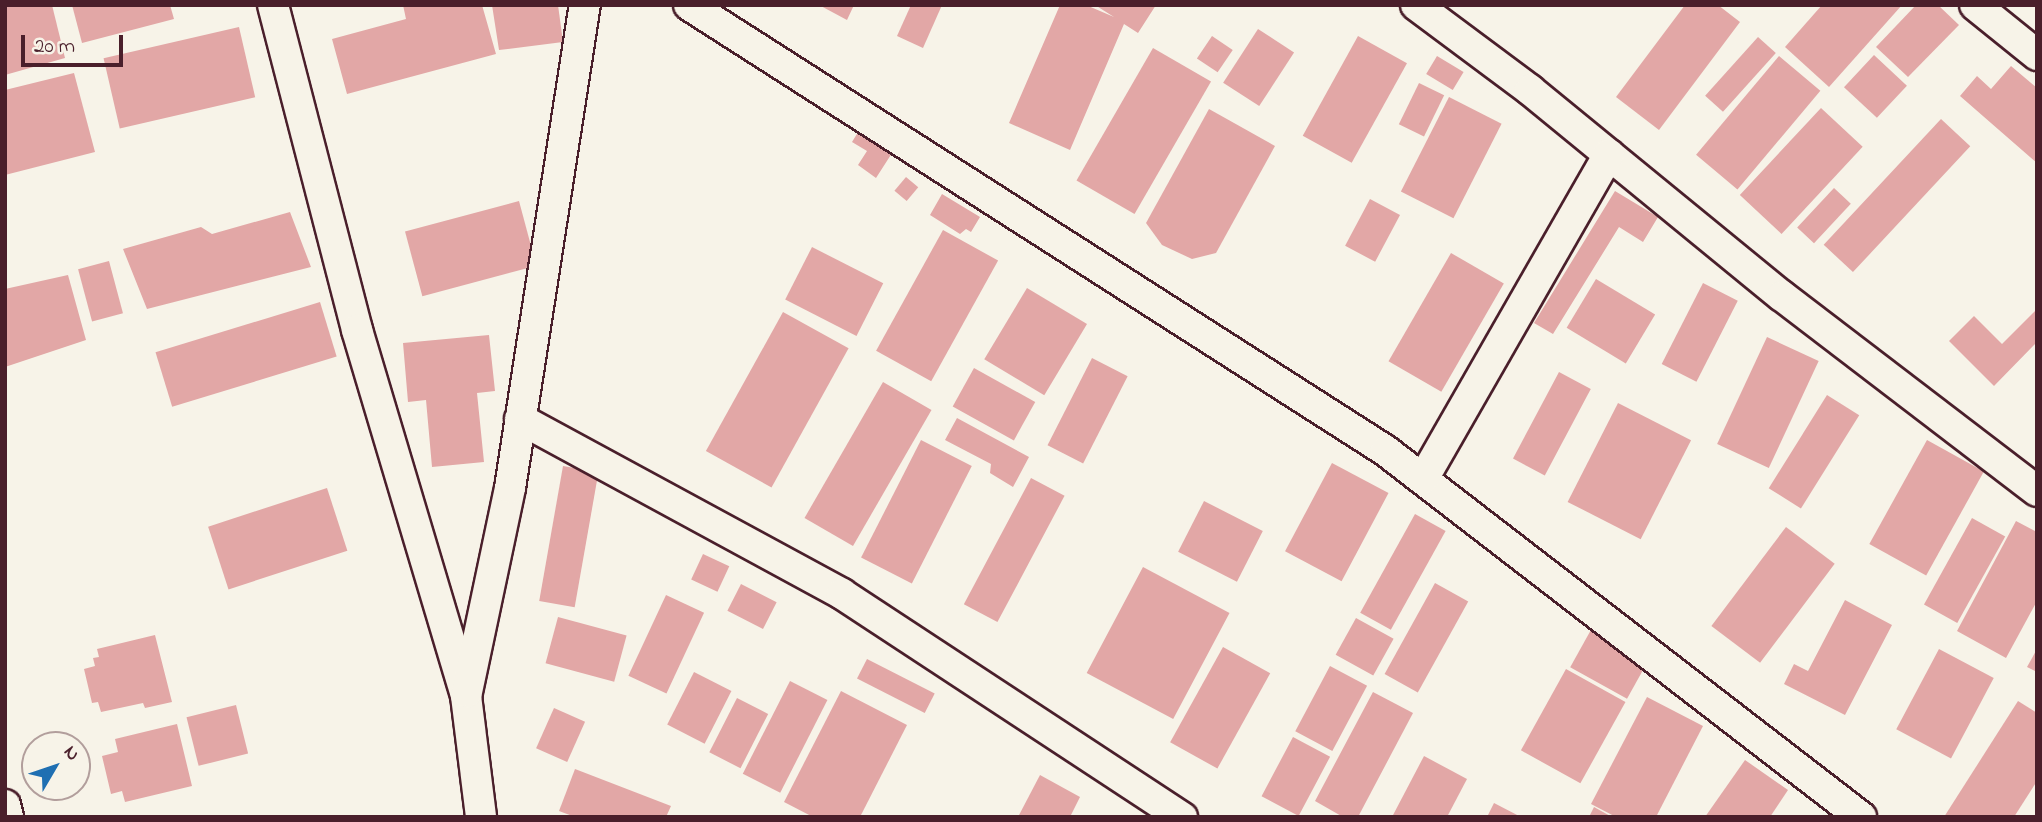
<!DOCTYPE html>
<html>
<head>
<meta charset="utf-8">
<style>
  body { margin:0 }
  #map { position:relative; width:2042px; height:822px; overflow:hidden; background:#f7f3e8; font-family:"Indie Flower",sans-serif }
  div>[style] { position:absolute }
  .building>* { inset:0; background:#e2a7a6; transform-origin:0 0 }
  .roads { filter:drop-shadow(2px 0 #4a1f2b) drop-shadow(-2px 0 #4a1f2b) drop-shadow(0 2px #4a1f2b) drop-shadow(0 -2px #4a1f2b) }
  .minor>* { height:30px; margin:-15px; padding:0 15px; transform-origin:15px; border-radius:15px; background:#f7f3e8 }
  span { translate:-50% -50%; white-space:nowrap; text-align:center; line-height:1.15; -webkit-text-stroke:5px #f7f3e8; paint-order:stroke }
  .frame { position:absolute; inset:0; border:7px solid #4a1f2b; pointer-events:none }
  .north { position:absolute; left:21px; top:731px; width:70px; height:70px; box-sizing:border-box; background:#f7f3e8; border:2px solid #b29e9c; border-radius:50%; rotate:51deg; font-size:19px; font-weight:700; line-height:28px; text-align:center; color:#4a1f2b }
  .north::after { content:''; display:block; margin:auto; width:24px; height:32px; background:#1f6fb2; clip-path:polygon(50% 0,100% 100%,50% 72%,0 100%) }
  .scale { position:absolute; left:21px; top:35px; width:102px; height:32px; box-sizing:border-box; border:4px solid #4a1f2b; border-top:0; padding-left:9px; font-size:21px; line-height:24px; white-space:nowrap; color:#4a1f2b; -webkit-text-stroke:5px #f7f3e8; paint-order:stroke }
</style>
</head>
<body>
<div id="map">
  <div class="building">
    <i style="clip-path:polygon(5px 5px,52px 5px,65px 58px,5px 75px)"></i>
    <i style="clip-path:polygon(72px 5px,170px 5px,174px 19px,82px 43px)"></i>
    <i style="clip-path:polygon(403px 5px,482px 5px,496px 54px,347px 94px,332px 39px,406px 19px)"></i>
    <i style="clip-path:polygon(492px 5px,558px 5px,563px 42px,499px 50px)"></i>
    <i style="clip-path:polygon(819px 5px,854px 5px,847px 20px)"></i>
    <i style="clip-path:polygon(911px 5px,942px 5px,923px 48px,897px 36px)"></i>
    <i style="clip-path:polygon(1060px 5px,1086px 5px,1114px 17px,1095px 5px,1156px 5px,1138px 33px,1124px 24px,1070px 150px,1009px 123px)"></i>
    <i style="clip-path:polygon(1685px 5px,1718px 5px,1740px 22px,1659px 130px,1616px 97px)"></i>
    <i style="clip-path:polygon(1822px 5px,1902px 5px,1829px 87px,1785px 47px)"></i>
    <i style="clip-path:polygon(1916px 5px,1938px 5px,1959px 25px,1908px 77px,1876px 47px)"></i>
    <i style="left:239px;top:27px;width:72px;height:139px;rotate:77deg"></i>
    <i style="left:1258px;top:29px;width:43px;height:64px;rotate:33deg"></i>
    <i style="left:1212px;top:36px;width:25px;height:27px;rotate:34deg"></i>
    <i style="left:1358px;top:36px;width:56px;height:114px;rotate:29deg"></i>
    <i style="left:1758px;top:37px;width:24px;height:79px;rotate:42deg"></i>
    <i style="left:1153px;top:48px;width:67px;height:153px;rotate:30deg"></i>
    <i style="left:1874px;top:55px;width:45px;height:44px;rotate:43deg"></i>
    <i style="left:1437px;top:56px;width:31px;height:21px;rotate:31deg"></i>
    <i style="left:1779px;top:56px;width:54px;height:129px;rotate:40deg"></i>
    <i style="clip-path:polygon(2011px 66px,2037px 88px,2037px 163px,1960px 96px,1977px 76px,1991px 89px)"></i>
    <i style="clip-path:polygon(74px 73px,95px 152px,5px 175px,5px 90px)"></i>
    <i style="left:1419px;top:83px;width:28px;height:46px;rotate:26deg"></i>
    <i style="left:1449px;top:97px;width:59px;height:106px;rotate:27deg"></i>
    <i style="left:1821px;top:108px;width:57px;height:119px;rotate:43deg"></i>
    <i style="clip-path:polygon(1209px 109px,1275px 146px,1216px 253px,1192px 259px,1162px 245px,1146px 223px)"></i>
    <i style="left:1941px;top:119px;width:40px;height:172px;rotate:43deg"></i>
    <i style="clip-path:polygon(860px 129px,894px 150px,876px 178px,858px 165px,867px 151px,852px 142px)"></i>
    <i style="left:906px;top:177px;width:16px;height:18px;rotate:40deg"></i>
    <i style="left:1834px;top:188px;width:23px;height:54px;rotate:43deg"></i>
    <i style="clip-path:polygon(1615px 191px,1658px 217px,1643px 242px,1619px 227px,1553px 334px,1534px 323px)"></i>
    <i style="clip-path:polygon(942px 194px,980px 217px,971px 232px,966px 229px,960px 234px,930px 215px)"></i>
    <i style="left:1370px;top:199px;width:34px;height:53px;rotate:28deg"></i>
    <i style="left:519px;top:201px;width:67px;height:118px;rotate:75deg"></i>
    <i style="clip-path:polygon(290px 212px,311px 267px,147px 309px,123px 249px,201px 227px,212px 234px)"></i>
    <i style="left:943px;top:230px;width:63px;height:138px;rotate:29deg"></i>
    <i style="left:812px;top:247px;width:80px;height:59px;rotate:27deg"></i>
    <i style="left:1451px;top:253px;width:61px;height:125px;rotate:30deg"></i>
    <i style="left:109px;top:261px;width:54px;height:32px;rotate:75deg"></i>
    <i style="clip-path:polygon(68px 275px,86px 340px,5px 367px,5px 289px)"></i>
    <i style="left:1596px;top:279px;width:69px;height:57px;rotate:31deg"></i>
    <i style="left:1703px;top:283px;width:39px;height:91px;rotate:27deg"></i>
    <i style="left:1027px;top:288px;width:70px;height:83px;rotate:31deg"></i>
    <i style="left:320px;top:302px;width:57px;height:172px;rotate:73deg"></i>
    <i style="clip-path:polygon(2037px 309px,2037px 342px,1994px 386px,1949px 341px,1974px 316px,2002px 344px)"></i>
    <i style="left:783px;top:312px;width:75px;height:159px;rotate:29deg"></i>
    <i style="clip-path:polygon(489px 335px,495px 391px,477px 393px,484px 462px,432px 467px,426px 400px,408px 402px,403px 343px)"></i>
    <i style="left:1767px;top:337px;width:57px;height:118px;rotate:25deg"></i>
    <i style="left:1092px;top:358px;width:40px;height:98px;rotate:27deg"></i>
    <i style="left:974px;top:368px;width:70px;height:44px;rotate:29deg"></i>
    <i style="left:1559px;top:372px;width:36px;height:98px;rotate:28deg"></i>
    <i style="left:883px;top:382px;width:56px;height:157px;rotate:30deg"></i>
    <i style="left:1827px;top:395px;width:38px;height:110px;rotate:32deg"></i>
    <i style="left:1618px;top:403px;width:82px;height:111px;rotate:27deg"></i>
    <i style="clip-path:polygon(957px 418px,1029px 457px,1013px 487px,990px 473px,991px 464px,945px 440px)"></i>
    <i style="left:921px;top:440px;width:57px;height:132px;rotate:27deg"></i>
    <i style="left:1927px;top:440px;width:65px;height:119px;rotate:29deg"></i>
    <i style="left:1332px;top:463px;width:64px;height:100px;rotate:28deg"></i>
    <i style="left:563px;top:466px;width:36px;height:137px;rotate:10deg"></i>
    <i style="left:1031px;top:478px;width:38px;height:143px;rotate:28deg"></i>
    <i style="left:327px;top:488px;width:66px;height:125px;rotate:72deg"></i>
    <i style="left:1204px;top:501px;width:66px;height:57px;rotate:27deg"></i>
    <i style="left:1415px;top:514px;width:35px;height:113px;rotate:29deg"></i>
    <i style="left:1972px;top:518px;width:38px;height:99px;rotate:29deg"></i>
    <i style="clip-path:polygon(2016px 521px,2037px 532px,2037px 601px,2006px 658px,1957px 631px)"></i>
    <i style="left:1786px;top:527px;width:61px;height:124px;rotate:37deg"></i>
    <i style="left:703px;top:554px;width:29px;height:28px;rotate:25deg"></i>
    <i style="left:1143px;top:567px;width:98px;height:120px;rotate:28deg"></i>
    <i style="left:1435px;top:583px;width:38px;height:104px;rotate:29deg"></i>
    <i style="left:741px;top:584px;width:40px;height:30px;rotate:27deg"></i>
    <i style="left:666px;top:595px;width:42px;height:89px;rotate:25deg"></i>
    <i style="clip-path:polygon(1845px 600px,1892px 625px,1845px 715px,1784px 684px,1794px 664px,1808px 671px)"></i>
    <i style="left:558px;top:617px;width:71px;height:48px;rotate:15deg"></i>
    <i style="left:1356px;top:618px;width:43px;height:42px;rotate:29deg"></i>
    <i style="left:1592px;top:628px;width:65px;height:45px;rotate:29deg"></i>
    <i style="clip-path:polygon(155px 635px,172px 702px,145px 708px,143px 703px,101px 712px,98px 702px,92px 703px,84px 669px,95px 666px,93px 658px,99px 657px,97px 649px)"></i>
    <i style="left:1223px;top:647px;width:54px;height:109px;rotate:29deg"></i>
    <i style="left:1939px;top:649px;width:62px;height:91px;rotate:28deg"></i>
    <i style="clip-path:polygon(2037px 649px,2037px 672px,2027px 667px)"></i>
    <i style="left:867px;top:659px;width:76px;height:22px;rotate:27deg"></i>
    <i style="left:1330px;top:666px;width:42px;height:74px;rotate:28deg"></i>
    <i style="left:1566px;top:669px;width:68px;height:93px;rotate:29deg"></i>
    <i style="left:694px;top:672px;width:42px;height:59px;rotate:27deg"></i>
    <i style="left:790px;top:681px;width:42px;height:104px;rotate:27deg"></i>
    <i style="clip-path:polygon(841px 691px,907px 725px,860px 817px,813px 817px,784px 802px)"></i>
    <i style="clip-path:polygon(1373px 692px,1413px 713px,1358px 817px,1343px 817px,1315px 801px)"></i>
    <i style="clip-path:polygon(1647px 697px,1703px 726px,1656px 817px,1616px 817px,1591px 804px)"></i>
    <i style="left:737px;top:698px;width:35px;height:61px;rotate:27deg"></i>
    <i style="clip-path:polygon(2018px 701px,2037px 713px,2037px 781px,2014px 817px,1944px 817px)"></i>
    <i style="left:236px;top:705px;width:50px;height:51px;rotate:76deg"></i>
    <i style="left:554px;top:708px;width:34px;height:44px;rotate:24deg"></i>
    <i style="clip-path:polygon(177px 724px,192px 786px,125px 802px,122px 791px,111px 794px,102px 756px,118px 752px,115px 739px)"></i>
    <i style="left:1293px;top:737px;width:42px;height:67px;rotate:28deg"></i>
    <i style="clip-path:polygon(1424px 756px,1467px 779px,1447px 817px,1392px 817px)"></i>
    <i style="clip-path:polygon(1745px 760px,1788px 790px,1770px 817px,1705px 817px)"></i>
    <i style="clip-path:polygon(575px 769px,671px 806px,666px 817px,575px 817px,559px 811px)"></i>
    <i style="clip-path:polygon(1040px 775px,1080px 797px,1070px 817px,1018px 817px)"></i>
    <i style="clip-path:polygon(1494px 803px,1521px 817px,1487px 817px)"></i>
    <i style="clip-path:polygon(1594px 807px,1612px 817px,1589px 817px)"></i>
  </div>
  <div class="roads">
    <div class="minor">
      <i style="left:273px;top:5px;width:336px;rotate:75.5deg"></i>
      <i style="left:357px;top:330px;width:382px;rotate:73.4deg"></i>
      <i style="left:466px;top:696px;width:122px;rotate:82.9deg"></i>
      <i style="left:689px;top:5px;width:827px;rotate:32.61deg"></i>
      <i style="left:1386px;top:451px;width:600px;rotate:37.62deg"></i>
      <i style="left:1416px;top:5px;width:142px;rotate:36.7deg"></i>
      <i style="left:1530px;top:90px;width:325px;rotate:39.3deg"></i>
      <i style="left:1782px;top:296px;width:321px;rotate:37.4deg"></i>
      <i style="left:1975px;top:5px;width:80px;rotate:38.9deg"></i>
      <i style="left:520px;top:419px;width:366px;rotate:28.5deg"></i>
      <i style="left:842px;top:594px;width:407px;rotate:33.3deg"></i>
      <i style="left:1423px;top:479px;width:374px;rotate:-60.2deg"></i>
      <i style="left:467px;top:692px;width:208px;rotate:-78.1deg"></i>
      <i style="left:510px;top:488px;width:489px;rotate:-81.2deg"></i>
      <i style="left:5px;top:805px;width:12px;rotate:76deg"></i>
    </div>
  </div>
  <div class="frame"></div>
  <div class="north">N</div>
  <div class="scale">20 m</div>
</div>
</body>
</html>
